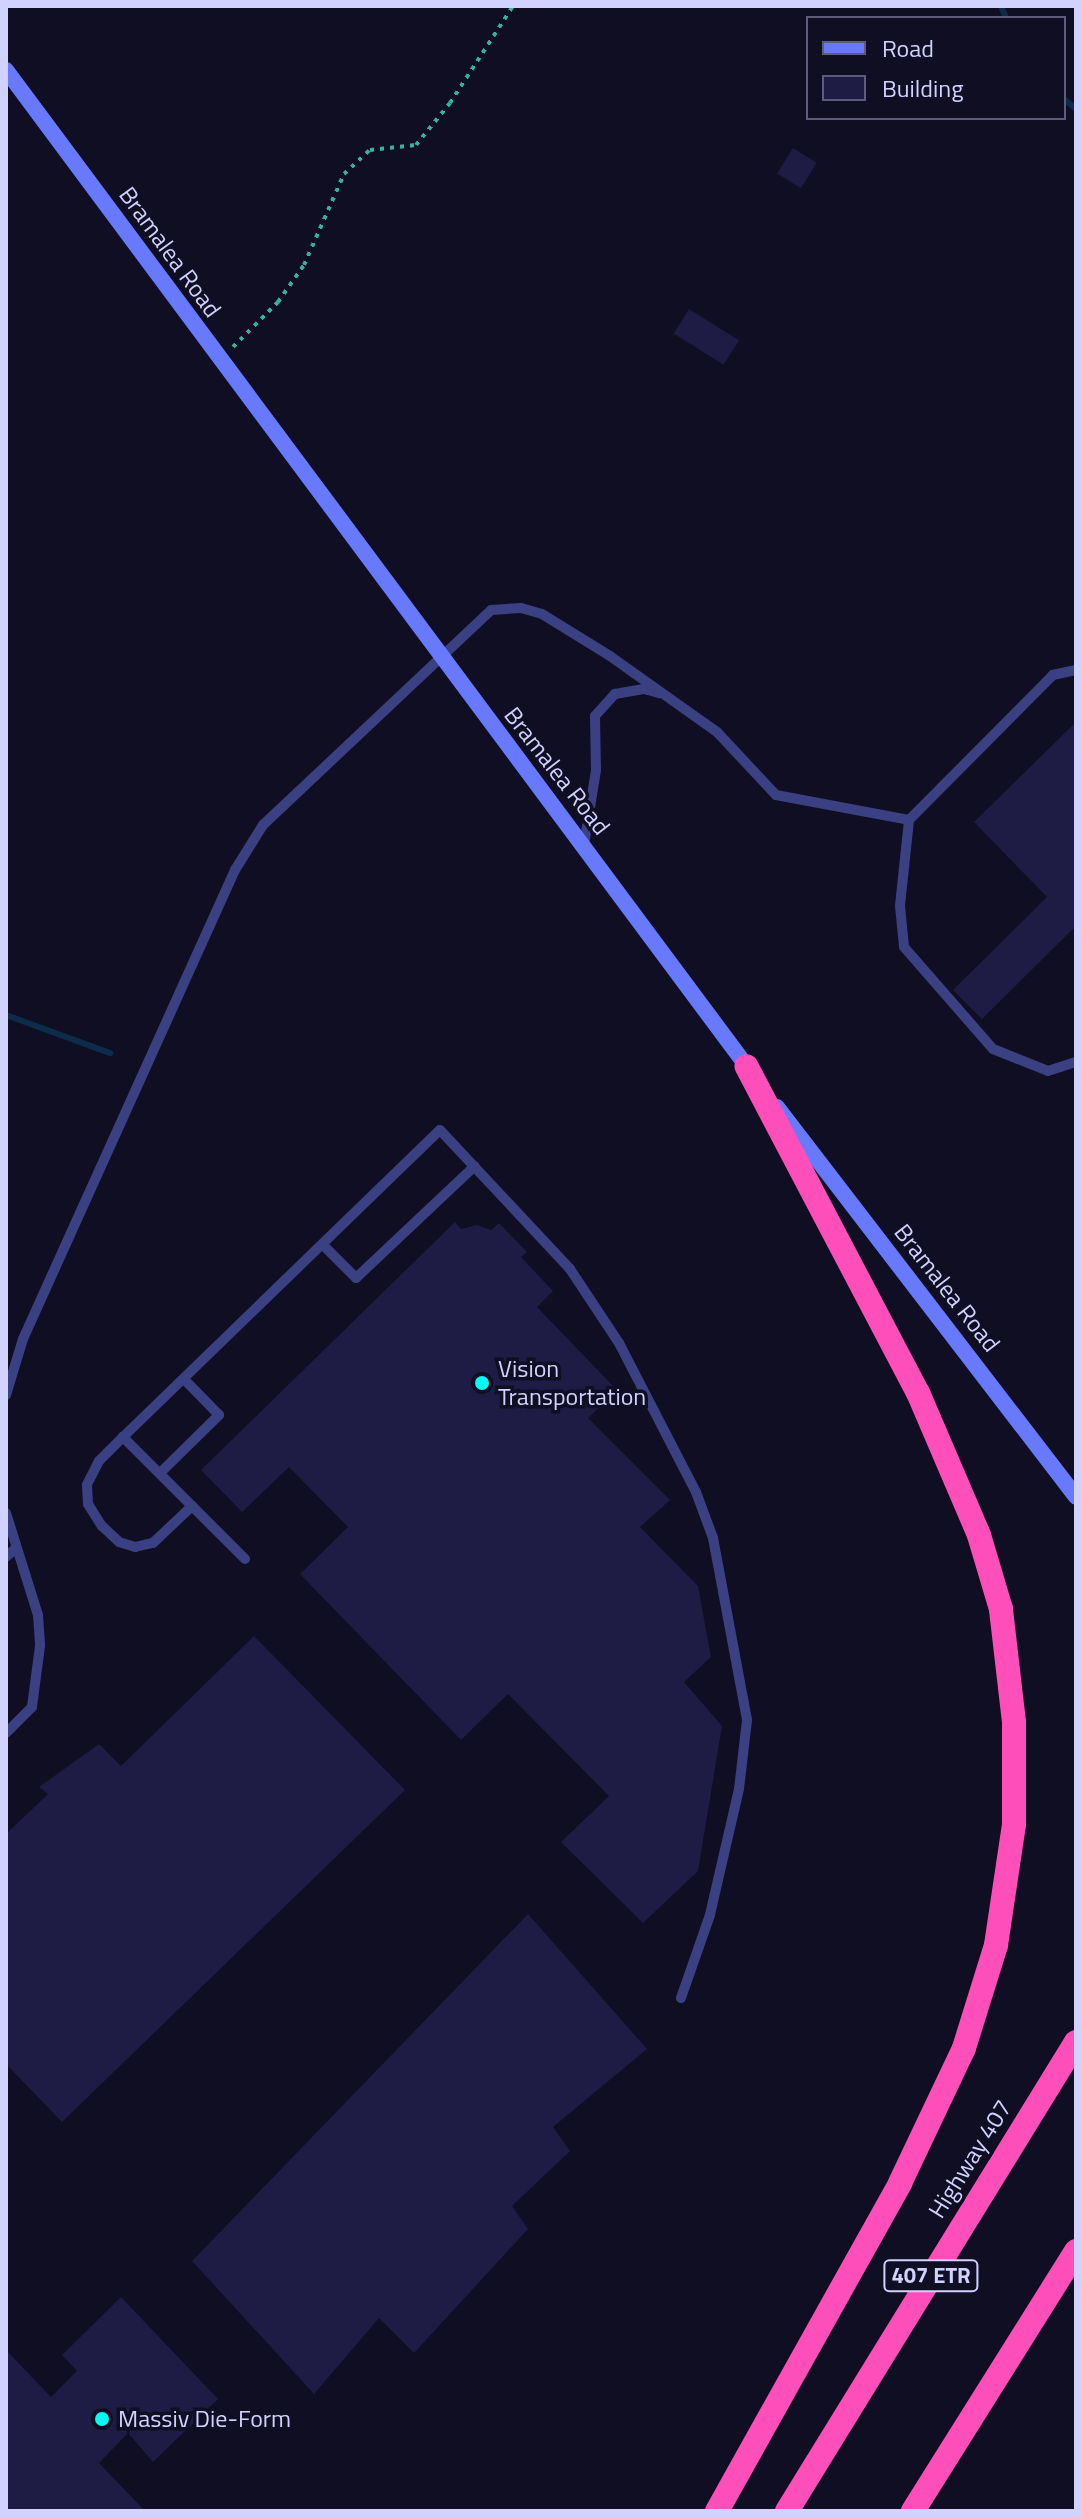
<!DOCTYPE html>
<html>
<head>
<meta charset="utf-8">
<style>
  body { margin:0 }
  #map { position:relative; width:1082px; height:2517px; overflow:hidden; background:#0f0e23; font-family:"Titillium Web",sans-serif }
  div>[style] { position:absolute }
  .stream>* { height:6px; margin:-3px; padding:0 3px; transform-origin:3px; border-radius:3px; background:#0d2c49 }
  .building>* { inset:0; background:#1e1b44; transform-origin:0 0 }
  .path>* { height:4px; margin-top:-2px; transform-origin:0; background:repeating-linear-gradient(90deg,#30b49b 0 4px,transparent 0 10px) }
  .lane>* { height:10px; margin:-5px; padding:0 5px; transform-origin:5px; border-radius:5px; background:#3a4082 }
  .secondary>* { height:16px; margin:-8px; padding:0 8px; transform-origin:8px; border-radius:8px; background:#6979fd }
  .highway>* { height:24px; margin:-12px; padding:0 12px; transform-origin:12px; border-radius:12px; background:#fd4eb9 }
  .dots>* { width:22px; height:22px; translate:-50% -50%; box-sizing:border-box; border:4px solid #0f0e23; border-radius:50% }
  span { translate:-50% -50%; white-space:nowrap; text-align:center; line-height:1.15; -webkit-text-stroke:7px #0f0e23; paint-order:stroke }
  .shield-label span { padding:2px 6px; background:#0f0e23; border:2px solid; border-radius:6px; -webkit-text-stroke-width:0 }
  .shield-label { font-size:22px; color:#d1d2ff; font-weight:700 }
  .street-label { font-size:24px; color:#d1d2ff }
  .poi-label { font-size:24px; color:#d1d2ff }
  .left { translate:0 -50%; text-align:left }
  .frame { position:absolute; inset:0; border:8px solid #d1d2ff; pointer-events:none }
  .legend { position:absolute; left:806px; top:16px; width:260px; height:104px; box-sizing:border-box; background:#0f0e23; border:2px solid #5d5c7b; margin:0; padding:10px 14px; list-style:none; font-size:24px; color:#d1d2ff }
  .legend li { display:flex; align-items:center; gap:16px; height:40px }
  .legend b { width:40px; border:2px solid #5d5c7b }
</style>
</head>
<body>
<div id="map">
  <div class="stream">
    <i style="left:1001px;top:6px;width:13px;rotate:67deg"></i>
    <i style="left:1064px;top:99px;width:16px;rotate:40deg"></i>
    <i style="left:6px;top:1015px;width:111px;rotate:20.1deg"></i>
  </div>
  <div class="building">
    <i style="left:793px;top:148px;width:28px;height:30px;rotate:32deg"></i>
    <i style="left:689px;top:309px;width:59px;height:29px;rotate:32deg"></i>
    <i style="clip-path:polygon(1076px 722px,1076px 926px,982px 1019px,953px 990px,1047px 897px,974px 822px)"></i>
    <i style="clip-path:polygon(455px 1222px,461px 1229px,477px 1225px,491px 1230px,499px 1223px,527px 1252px,521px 1257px,553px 1291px,537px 1307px,617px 1390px,588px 1418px,670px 1500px,640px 1527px,698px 1586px,711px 1657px,684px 1682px,722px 1726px,698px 1871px,643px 1923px,561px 1842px,609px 1796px,508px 1694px,461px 1740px,300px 1574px,348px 1527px,289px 1467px,242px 1512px,201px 1470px)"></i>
    <i style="clip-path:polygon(254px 1636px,405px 1790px,62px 2122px,6px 2064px,6px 1834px,48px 1794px,39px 1787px,99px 1744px,121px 1766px)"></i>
    <i style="clip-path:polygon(528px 1914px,647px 2049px,553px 2127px,570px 2151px,512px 2206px,528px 2229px,414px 2353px,379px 2318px,314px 2394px,192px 2261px)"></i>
    <i style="clip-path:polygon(121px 2297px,218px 2399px,153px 2462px,128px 2433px,99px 2463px,145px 2511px,6px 2511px,6px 2350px,51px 2397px,77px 2371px,62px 2355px)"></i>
  </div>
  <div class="path">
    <i style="left:233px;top:347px;width:64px;rotate:-45deg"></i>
    <i style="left:278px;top:302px;width:45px;rotate:-54.9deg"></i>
    <i style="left:304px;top:265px;width:99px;rotate:-66.3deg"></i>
    <i style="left:344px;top:174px;width:35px;rotate:-43deg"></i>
    <i style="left:370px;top:150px;width:46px;rotate:-6.2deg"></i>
    <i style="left:416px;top:145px;width:54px;rotate:-51deg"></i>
    <i style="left:450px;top:103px;width:116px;rotate:-57deg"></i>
  </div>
  <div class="lane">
    <i style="left:1076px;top:670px;width:24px;rotate:168deg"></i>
    <i style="left:1053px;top:675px;width:204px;rotate:134.8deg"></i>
    <i style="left:909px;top:820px;width:86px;rotate:96deg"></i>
    <i style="left:900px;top:906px;width:41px;rotate:84.4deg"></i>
    <i style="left:904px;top:947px;width:135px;rotate:48.9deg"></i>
    <i style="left:993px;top:1049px;width:59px;rotate:21.8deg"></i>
    <i style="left:1048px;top:1071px;width:29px;rotate:-18deg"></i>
    <i style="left:584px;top:845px;width:76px;rotate:-80.9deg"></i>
    <i style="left:596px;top:770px;width:54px;rotate:-91.1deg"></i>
    <i style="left:595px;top:716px;width:30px;rotate:-48deg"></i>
    <i style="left:615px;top:694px;width:29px;rotate:-10deg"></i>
    <i style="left:644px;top:689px;width:16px;rotate:15deg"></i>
    <i style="left:324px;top:1246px;width:45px;rotate:45deg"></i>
    <i style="left:356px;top:1278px;width:163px;rotate:-43.3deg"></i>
    <i style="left:6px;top:1395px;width:59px;rotate:-73.1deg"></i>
    <i style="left:23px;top:1339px;width:515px;rotate:-65.68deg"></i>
    <i style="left:235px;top:870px;width:53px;rotate:-58.1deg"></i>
    <i style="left:263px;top:825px;width:313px;rotate:-43.3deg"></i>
    <i style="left:491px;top:610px;width:30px;rotate:-4deg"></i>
    <i style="left:521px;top:608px;width:22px;rotate:16deg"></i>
    <i style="left:542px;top:614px;width:80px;rotate:31.7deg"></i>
    <i style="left:610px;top:656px;width:131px;rotate:35.4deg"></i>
    <i style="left:717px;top:732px;width:86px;rotate:46.9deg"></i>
    <i style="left:776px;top:795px;width:135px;rotate:10.6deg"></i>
    <i style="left:123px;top:1437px;width:34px;rotate:135deg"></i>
    <i style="left:99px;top:1461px;width:27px;rotate:117deg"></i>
    <i style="left:87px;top:1485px;width:19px;rotate:87deg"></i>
    <i style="left:88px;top:1504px;width:26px;rotate:58deg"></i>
    <i style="left:102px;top:1526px;width:23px;rotate:43deg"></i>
    <i style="left:119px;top:1542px;width:17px;rotate:17deg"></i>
    <i style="left:135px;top:1547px;width:18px;rotate:-13deg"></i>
    <i style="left:153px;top:1543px;width:54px;rotate:-43.5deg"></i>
    <i style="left:160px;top:1473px;width:83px;rotate:-44.5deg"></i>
    <i style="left:219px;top:1415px;width:50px;rotate:-134.2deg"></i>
    <i style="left:6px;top:1513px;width:107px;rotate:72.6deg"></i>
    <i style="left:38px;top:1615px;width:31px;rotate:86deg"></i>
    <i style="left:40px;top:1646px;width:62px;rotate:97.5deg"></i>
    <i style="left:32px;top:1707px;width:37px;rotate:135deg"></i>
    <i style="left:6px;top:1557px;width:13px;rotate:-42deg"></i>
    <i style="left:245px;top:1559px;width:173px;rotate:-135deg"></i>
    <i style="left:123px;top:1437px;width:441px;rotate:-44.1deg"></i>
    <i style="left:440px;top:1130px;width:190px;rotate:46.9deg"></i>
    <i style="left:570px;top:1269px;width:89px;rotate:56.5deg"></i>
    <i style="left:619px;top:1343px;width:168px;rotate:62.7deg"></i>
    <i style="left:696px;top:1492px;width:49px;rotate:69.7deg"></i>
    <i style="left:713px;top:1538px;width:185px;rotate:79.4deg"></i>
    <i style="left:747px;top:1720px;width:69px;rotate:96.6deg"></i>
    <i style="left:739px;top:1789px;width:129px;rotate:103deg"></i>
    <i style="left:710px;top:1915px;width:88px;rotate:109.3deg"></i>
  </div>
  <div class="secondary">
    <i style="left:6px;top:70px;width:1249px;rotate:53.37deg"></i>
    <i style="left:777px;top:1107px;width:491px;rotate:52.5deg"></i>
  </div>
  <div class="highway">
    <i style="left:717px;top:2511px;width:376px;rotate:-60.8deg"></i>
    <i style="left:900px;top:2183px;width:149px;rotate:-64.6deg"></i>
    <i style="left:964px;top:2048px;width:108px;rotate:-72.7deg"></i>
    <i style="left:996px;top:1945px;width:122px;rotate:-81.5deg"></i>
    <i style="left:1014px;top:1824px;width:102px;rotate:-90deg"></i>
    <i style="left:1014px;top:1722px;width:114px;rotate:-96.6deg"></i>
    <i style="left:1001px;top:1609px;width:77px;rotate:-106.6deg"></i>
    <i style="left:979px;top:1535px;width:155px;rotate:-113.2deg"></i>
    <i style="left:918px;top:1393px;width:369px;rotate:-117.7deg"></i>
    <i style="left:787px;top:2511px;width:551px;rotate:-58.36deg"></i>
    <i style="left:913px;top:2511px;width:307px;rotate:-57.9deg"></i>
  </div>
  <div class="dots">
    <i style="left:482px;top:1383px;background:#03f9f2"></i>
    <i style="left:102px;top:2419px;background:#03f9f2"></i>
  </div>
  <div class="shield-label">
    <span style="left:931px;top:2276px">407 ETR</span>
  </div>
  <div class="street-label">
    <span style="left:170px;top:252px;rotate:54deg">Bramalea Road</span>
    <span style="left:557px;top:771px;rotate:52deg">Bramalea Road</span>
    <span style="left:947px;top:1288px;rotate:52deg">Bramalea Road</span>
    <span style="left:970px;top:2159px;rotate:-58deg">Highway 407</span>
  </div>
  <div class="poi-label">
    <span class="left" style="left:498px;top:1383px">Vision<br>Transportation</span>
    <span class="left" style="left:118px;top:2419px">Massiv Die-Form</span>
  </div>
  <div class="frame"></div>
  <ul class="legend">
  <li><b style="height:10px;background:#6979fd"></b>Road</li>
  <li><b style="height:22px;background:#1e1b44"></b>Building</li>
  </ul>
</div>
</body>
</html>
